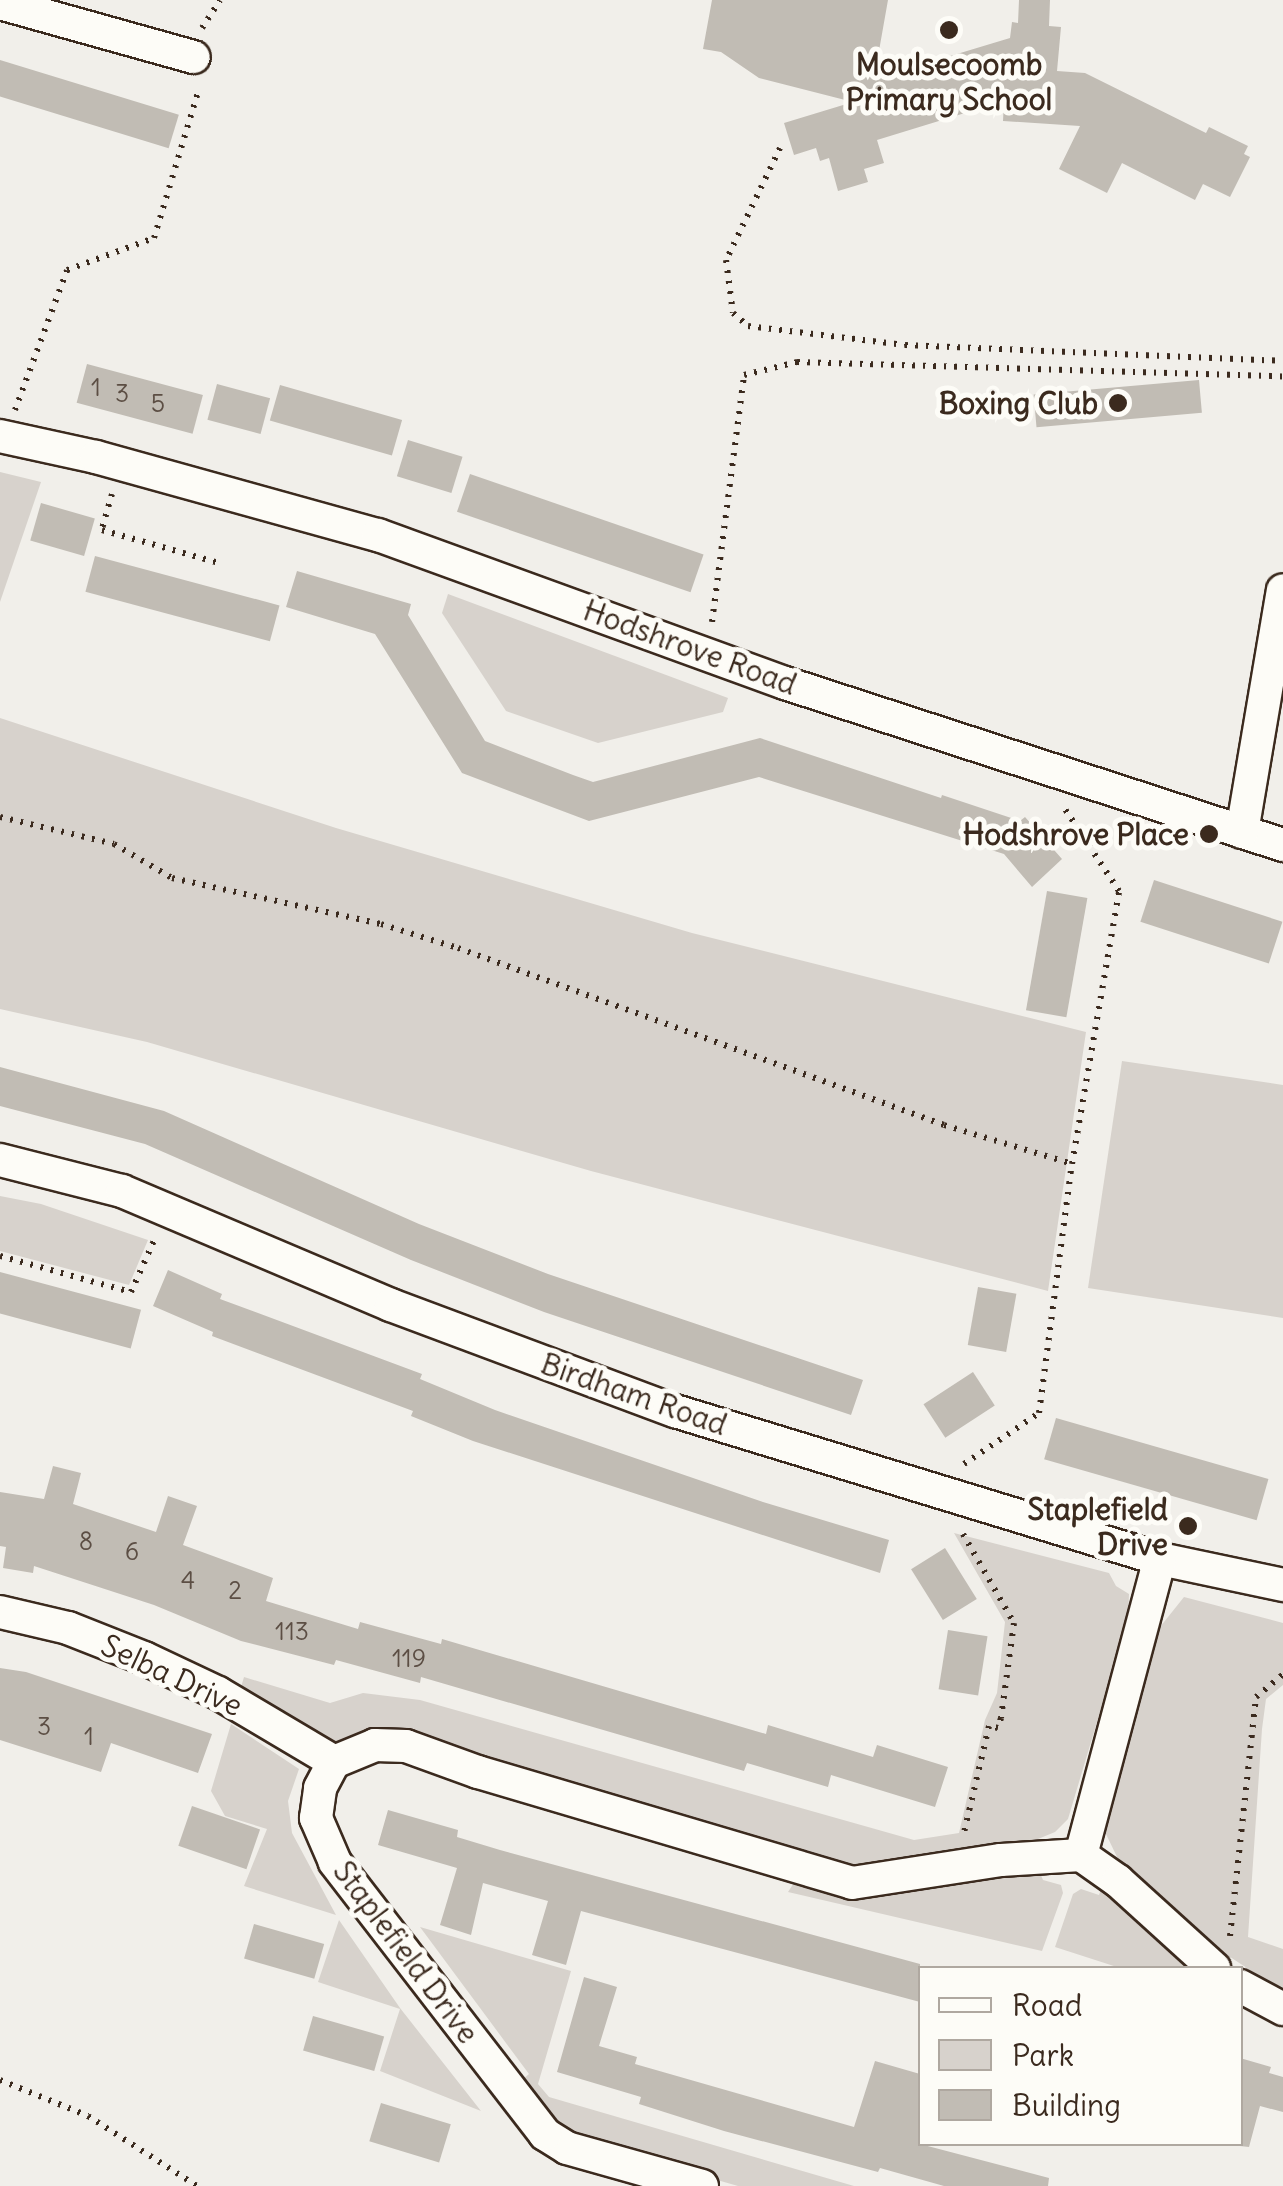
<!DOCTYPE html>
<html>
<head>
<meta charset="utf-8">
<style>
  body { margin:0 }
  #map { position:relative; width:1283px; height:2186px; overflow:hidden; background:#f1efea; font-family:Delius,sans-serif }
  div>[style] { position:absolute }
  .green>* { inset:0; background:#d7d2cc }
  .building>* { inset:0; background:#c1bcb4; transform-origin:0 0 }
  .path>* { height:6px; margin-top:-3px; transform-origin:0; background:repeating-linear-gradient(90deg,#3b2a1e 0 2.5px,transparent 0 10.5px) }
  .roads { filter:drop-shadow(2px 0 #3b2a1e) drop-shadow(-2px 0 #3b2a1e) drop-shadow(0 2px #3b2a1e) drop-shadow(0 -2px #3b2a1e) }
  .street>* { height:32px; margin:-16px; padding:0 16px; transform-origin:16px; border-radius:16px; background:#fdfcf7 }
  .dots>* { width:28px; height:28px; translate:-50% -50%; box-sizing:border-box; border:5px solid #fdfcf7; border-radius:50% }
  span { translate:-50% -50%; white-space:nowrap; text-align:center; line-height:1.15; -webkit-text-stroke:10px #fdfcf7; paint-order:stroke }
  .number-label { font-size:25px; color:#5c4e44 }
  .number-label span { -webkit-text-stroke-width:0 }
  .poi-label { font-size:30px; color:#3b2a1e; font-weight:700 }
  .right { translate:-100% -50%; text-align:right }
  .street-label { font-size:30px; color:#3b2a1e }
  .legend { position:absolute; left:918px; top:1966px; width:325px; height:180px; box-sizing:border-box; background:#fdfcf7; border:2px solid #afa8a0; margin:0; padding:12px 18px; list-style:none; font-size:30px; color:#3b2a1e }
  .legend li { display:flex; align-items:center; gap:20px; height:50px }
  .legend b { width:50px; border:2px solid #afa8a0 }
</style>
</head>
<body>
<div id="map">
  <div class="green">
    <i style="clip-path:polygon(0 472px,41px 482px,0 602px)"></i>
    <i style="clip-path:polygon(448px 594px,728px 698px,723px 712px,598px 743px,506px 711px,442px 613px)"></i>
    <i style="clip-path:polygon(0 718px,336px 828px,692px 933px,1086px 1032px,1048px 1291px,591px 1171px,147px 1042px,0 1009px)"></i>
    <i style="clip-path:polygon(1122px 1061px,1283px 1085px,1283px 1318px,1088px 1288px)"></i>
    <i style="clip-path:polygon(0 1196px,41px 1204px,148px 1240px,129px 1285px,0 1251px)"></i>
    <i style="clip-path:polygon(954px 1533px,1109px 1573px,1116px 1586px,1129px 1594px,1128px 1618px,1068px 1819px,1055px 1832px,1038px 1839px,959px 1848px,959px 1881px,1040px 1873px,1043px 1880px,1061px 1885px,1063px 1893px,1042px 1951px,788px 1892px,812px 1855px,411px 1735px,331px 1747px,239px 1694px,244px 1677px,330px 1703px,363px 1693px,420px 1700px,914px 1840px,959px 1833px,985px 1720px,997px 1693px,1005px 1622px)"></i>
    <i style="clip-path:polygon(1184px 1597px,1283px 1623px,1283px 1685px,1266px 1699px,1262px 1729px,1248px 1937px,1283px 1949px,1283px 1987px,1270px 1983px,1224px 1953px,1118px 1859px,1105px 1832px,1105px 1817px,1160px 1627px)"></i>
    <i style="clip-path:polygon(231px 1724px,299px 1769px,288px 1801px,292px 1833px,336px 1915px,244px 1886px,267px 1829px,225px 1816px,211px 1791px)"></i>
    <i style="clip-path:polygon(1081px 1889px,1099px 1895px,1101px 1889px,1108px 1889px,1195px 1968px,1120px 1968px,1055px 1947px,1073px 1894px)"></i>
    <i style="clip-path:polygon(339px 1920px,400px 2008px,481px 2111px,380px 2071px,400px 2009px,318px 1982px)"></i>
    <i style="clip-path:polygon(420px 1927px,571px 1971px,538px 2084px,549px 2097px,854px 2186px,738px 2186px,554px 2133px,515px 2086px,529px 2074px)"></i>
  </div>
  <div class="building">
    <i style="clip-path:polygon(712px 0,888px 0,874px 79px,1010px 38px,1012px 22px,1018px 23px,1019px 0,1050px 0,1049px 26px,1061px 27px,1057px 71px,1085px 73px,1206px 133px,1209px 127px,1248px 146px,1244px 154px,1250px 157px,1230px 197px,1203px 184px,1195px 200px,1122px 163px,1107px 193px,1059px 169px,1080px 126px,1003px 121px,1004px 101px,877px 140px,884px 163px,864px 169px,868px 182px,838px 191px,829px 158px,820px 161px,816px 148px,794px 155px,784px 123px,853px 102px,759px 78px,721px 52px,703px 49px)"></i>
    <i style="left:0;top:60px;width:187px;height:35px;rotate:17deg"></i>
    <i style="left:87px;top:364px;width:120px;height:40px;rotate:15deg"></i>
    <i style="left:1199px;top:380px;width:33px;height:166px;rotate:85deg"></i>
    <i style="left:217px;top:384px;width:55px;height:37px;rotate:15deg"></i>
    <i style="left:280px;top:385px;width:127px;height:37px;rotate:16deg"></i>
    <i style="left:408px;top:440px;width:57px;height:38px;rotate:17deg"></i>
    <i style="left:470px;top:474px;width:247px;height:40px;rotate:19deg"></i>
    <i style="left:41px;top:503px;width:56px;height:39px;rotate:16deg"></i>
    <i style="left:95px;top:556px;width:191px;height:37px;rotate:15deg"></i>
    <i style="clip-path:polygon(297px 571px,411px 604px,408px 615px,485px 741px,573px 775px,593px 782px,760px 738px,941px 798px,942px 795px,1020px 821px,1025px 817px,1062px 859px,1032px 887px,1004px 854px,759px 777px,589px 821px,462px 773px,375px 634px,286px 607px)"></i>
    <i style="left:1154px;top:880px;width:135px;height:44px;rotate:18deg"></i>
    <i style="left:1047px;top:891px;width:41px;height:121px;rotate:10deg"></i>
    <i style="clip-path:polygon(0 1067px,164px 1111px,419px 1224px,548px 1274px,863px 1380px,851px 1415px,544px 1312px,411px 1260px,145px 1144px,0 1106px)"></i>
    <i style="clip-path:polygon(168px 1270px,222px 1294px,220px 1299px,422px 1374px,420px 1379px,495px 1410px,763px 1502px,889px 1540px,880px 1573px,473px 1441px,411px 1416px,413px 1411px,212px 1336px,213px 1332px,153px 1306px)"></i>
    <i style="left:0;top:1272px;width:146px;height:40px;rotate:15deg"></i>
    <i style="left:978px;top:1287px;width:39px;height:59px;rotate:10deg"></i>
    <i style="left:973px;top:1372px;width:40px;height:59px;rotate:57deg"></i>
    <i style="left:1056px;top:1418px;width:221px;height:43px;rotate:16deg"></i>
    <i style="clip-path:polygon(53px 1466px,81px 1473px,73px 1504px,156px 1532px,168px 1496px,197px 1506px,183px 1545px,273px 1578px,266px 1601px,358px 1629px,360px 1622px,441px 1644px,442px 1639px,766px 1734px,768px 1725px,873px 1757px,877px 1745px,948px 1767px,935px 1807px,831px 1775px,828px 1787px,747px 1763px,744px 1771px,421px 1677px,420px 1683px,336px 1660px,334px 1665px,241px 1641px,154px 1605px,34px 1566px,33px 1573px,3px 1568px,6px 1547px,0 1546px,0 1492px,44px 1499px)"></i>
    <i style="left:945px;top:1548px;width:60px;height:40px;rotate:58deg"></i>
    <i style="left:948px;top:1630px;width:40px;height:60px;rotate:9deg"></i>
    <i style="clip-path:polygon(0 1668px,26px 1672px,212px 1734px,198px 1773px,111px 1743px,101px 1772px,0 1740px)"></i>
    <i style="left:192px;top:1806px;width:72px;height:42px;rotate:19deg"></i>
    <i style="clip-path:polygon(388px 1810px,458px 1830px,457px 1837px,500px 1850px,920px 1964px,920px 2002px,581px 1911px,566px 1965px,532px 1955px,548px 1901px,483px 1883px,471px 1935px,440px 1925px,457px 1868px,378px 1845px)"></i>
    <i style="left:254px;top:1924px;width:73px;height:36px;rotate:16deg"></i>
    <i style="clip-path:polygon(584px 1977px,617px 1987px,599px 2046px,637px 2057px,635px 2064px,854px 2127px,875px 2061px,920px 2074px,920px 2144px,1049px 2178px,1048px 2186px,944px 2186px,880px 2168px,878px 2172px,724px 2131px,639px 2104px,641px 2097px,557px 2072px)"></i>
    <i style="left:313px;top:2016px;width:74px;height:36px;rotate:16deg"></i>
    <i style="clip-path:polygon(1240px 2058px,1271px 2067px,1269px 2073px,1283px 2077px,1283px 2112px,1260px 2106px,1249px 2147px,1240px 2146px)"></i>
    <i style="left:381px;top:2103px;width:73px;height:40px;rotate:17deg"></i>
  </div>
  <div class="path">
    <i style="left:202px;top:28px;width:33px;rotate:-57deg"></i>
    <i style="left:780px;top:148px;width:124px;rotate:115.7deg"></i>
    <i style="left:726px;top:260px;width:53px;rotate:82.5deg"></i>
    <i style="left:733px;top:313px;width:20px;rotate:41deg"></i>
    <i style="left:748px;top:326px;width:158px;rotate:6.9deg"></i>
    <i style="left:905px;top:345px;width:378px;rotate:2.4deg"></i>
    <i style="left:15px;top:410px;width:149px;rotate:-69.6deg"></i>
    <i style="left:67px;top:270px;width:93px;rotate:-20.2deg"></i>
    <i style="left:154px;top:238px;width:156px;rotate:-73.2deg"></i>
    <i style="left:112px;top:494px;width:37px;rotate:106deg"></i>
    <i style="left:102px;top:530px;width:122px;rotate:15.8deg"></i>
    <i style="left:712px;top:622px;width:249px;rotate:-82.6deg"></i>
    <i style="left:744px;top:375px;width:55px;rotate:-13.8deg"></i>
    <i style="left:797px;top:362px;width:486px;rotate:1.7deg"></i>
    <i style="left:0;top:817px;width:117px;rotate:13.3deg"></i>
    <i style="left:114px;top:844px;width:67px;rotate:30.4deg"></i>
    <i style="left:172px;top:878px;width:214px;rotate:12.4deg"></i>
    <i style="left:381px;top:924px;width:81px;rotate:17.3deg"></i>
    <i style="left:458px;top:948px;width:517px;rotate:20.01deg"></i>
    <i style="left:944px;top:1125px;width:134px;rotate:16.9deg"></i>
    <i style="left:0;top:1256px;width:136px;rotate:15.4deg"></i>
    <i style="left:131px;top:1292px;width:61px;rotate:-65.9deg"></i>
    <i style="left:964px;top:1464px;width:91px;rotate:-34.2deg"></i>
    <i style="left:1039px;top:1413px;width:251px;rotate:-82.5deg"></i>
    <i style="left:1072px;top:1164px;width:277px;rotate:-80.2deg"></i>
    <i style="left:1119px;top:891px;width:98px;rotate:-123.4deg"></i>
    <i style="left:963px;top:1534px;width:103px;rotate:60.2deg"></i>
    <i style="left:1014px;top:1623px;width:96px;rotate:97.8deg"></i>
    <i style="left:1001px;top:1718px;width:10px;rotate:107deg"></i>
    <i style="left:998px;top:1728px;width:9px;rotate:-167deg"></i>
    <i style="left:989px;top:1726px;width:110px;rotate:103.2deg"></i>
    <i style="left:1230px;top:1936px;width:240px;rotate:-83.8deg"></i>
    <i style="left:1256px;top:1697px;width:35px;rotate:-40deg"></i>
    <i style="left:0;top:2080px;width:95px;rotate:22.2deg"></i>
    <i style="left:88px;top:2116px;width:130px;rotate:32.7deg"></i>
  </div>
  <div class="roads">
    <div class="street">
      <i style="left:0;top:3px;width:201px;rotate:15.6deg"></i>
      <i style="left:0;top:436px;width:98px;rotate:12.3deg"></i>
      <i style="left:96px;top:457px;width:293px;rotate:15.5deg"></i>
      <i style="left:378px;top:535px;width:433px;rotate:20deg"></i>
      <i style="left:785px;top:683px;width:524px;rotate:18.02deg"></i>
      <i style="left:1242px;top:832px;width:245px;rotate:-80.4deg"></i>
      <i style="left:0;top:1160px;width:126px;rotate:14.3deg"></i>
      <i style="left:122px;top:1191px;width:292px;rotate:23deg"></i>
      <i style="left:391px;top:1305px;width:303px;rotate:20.5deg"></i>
      <i style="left:675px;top:1411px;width:507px;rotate:16.97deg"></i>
      <i style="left:1160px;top:1559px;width:126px;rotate:11.9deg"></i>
      <i style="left:0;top:1612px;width:70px;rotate:13.2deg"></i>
      <i style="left:68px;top:1628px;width:82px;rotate:21.5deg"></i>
      <i style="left:144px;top:1658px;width:82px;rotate:25.3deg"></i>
      <i style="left:218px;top:1693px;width:135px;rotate:30.7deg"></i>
      <i style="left:1081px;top:1855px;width:306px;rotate:-75.1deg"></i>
      <i style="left:1240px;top:1986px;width:49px;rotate:28.1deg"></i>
      <i style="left:702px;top:2186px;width:140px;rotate:-164.3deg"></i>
      <i style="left:567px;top:2148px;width:26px;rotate:-148deg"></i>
      <i style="left:545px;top:2134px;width:344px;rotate:-127.7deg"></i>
      <i style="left:335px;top:1862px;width:48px;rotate:-113.4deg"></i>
      <i style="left:316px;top:1818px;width:30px;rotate:-82deg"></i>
      <i style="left:320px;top:1788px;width:30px;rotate:-62deg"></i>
      <i style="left:334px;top:1762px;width:44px;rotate:-22.5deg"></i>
      <i style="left:375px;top:1745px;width:31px;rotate:2deg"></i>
      <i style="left:406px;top:1746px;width:77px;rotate:19.9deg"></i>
      <i style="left:478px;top:1772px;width:390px;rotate:16.5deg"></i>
      <i style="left:852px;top:1883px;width:151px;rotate:-8.8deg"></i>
      <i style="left:1001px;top:1860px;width:80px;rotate:-3.6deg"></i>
      <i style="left:1081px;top:1855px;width:45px;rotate:35.1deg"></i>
      <i style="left:1118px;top:1881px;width:130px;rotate:42.2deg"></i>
    </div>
  </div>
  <div class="dots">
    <i style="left:949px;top:30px;background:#3b2a1e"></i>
    <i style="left:1118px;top:403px;background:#3b2a1e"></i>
    <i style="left:1209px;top:834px;background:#3b2a1e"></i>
    <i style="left:1188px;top:1526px;background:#3b2a1e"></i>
  </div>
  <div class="number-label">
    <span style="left:96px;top:387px">1</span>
    <span style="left:122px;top:393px">3</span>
    <span style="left:158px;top:403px">5</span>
    <span style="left:86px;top:1541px">8</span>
    <span style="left:132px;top:1551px">6</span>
    <span style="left:188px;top:1580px">4</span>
    <span style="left:235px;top:1590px">2</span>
    <span style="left:292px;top:1631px">113</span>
    <span style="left:409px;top:1658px">119</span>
    <span style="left:44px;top:1726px">3</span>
    <span style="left:89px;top:1736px">1</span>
  </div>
  <div class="poi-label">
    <span style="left:949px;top:81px">Moulsecoomb<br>Primary School</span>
    <span class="right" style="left:1098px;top:403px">Boxing Club</span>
    <span class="right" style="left:1189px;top:834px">Hodshrove Place</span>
    <span class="right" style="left:1168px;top:1526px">Staplefield<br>Drive</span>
  </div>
  <div class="street-label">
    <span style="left:690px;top:647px;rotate:20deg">Hodshrove Road</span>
    <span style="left:634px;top:1394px;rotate:19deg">Birdham Road</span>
    <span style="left:172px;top:1675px;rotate:25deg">Selba Drive</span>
    <span style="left:406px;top:1952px;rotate:53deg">Staplefield Drive</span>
  </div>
  <ul class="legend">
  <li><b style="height:12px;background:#fdfcf7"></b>Road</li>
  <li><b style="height:28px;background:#d7d2cc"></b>Park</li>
  <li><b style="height:28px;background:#c1bcb4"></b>Building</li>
  </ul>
</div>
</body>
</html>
